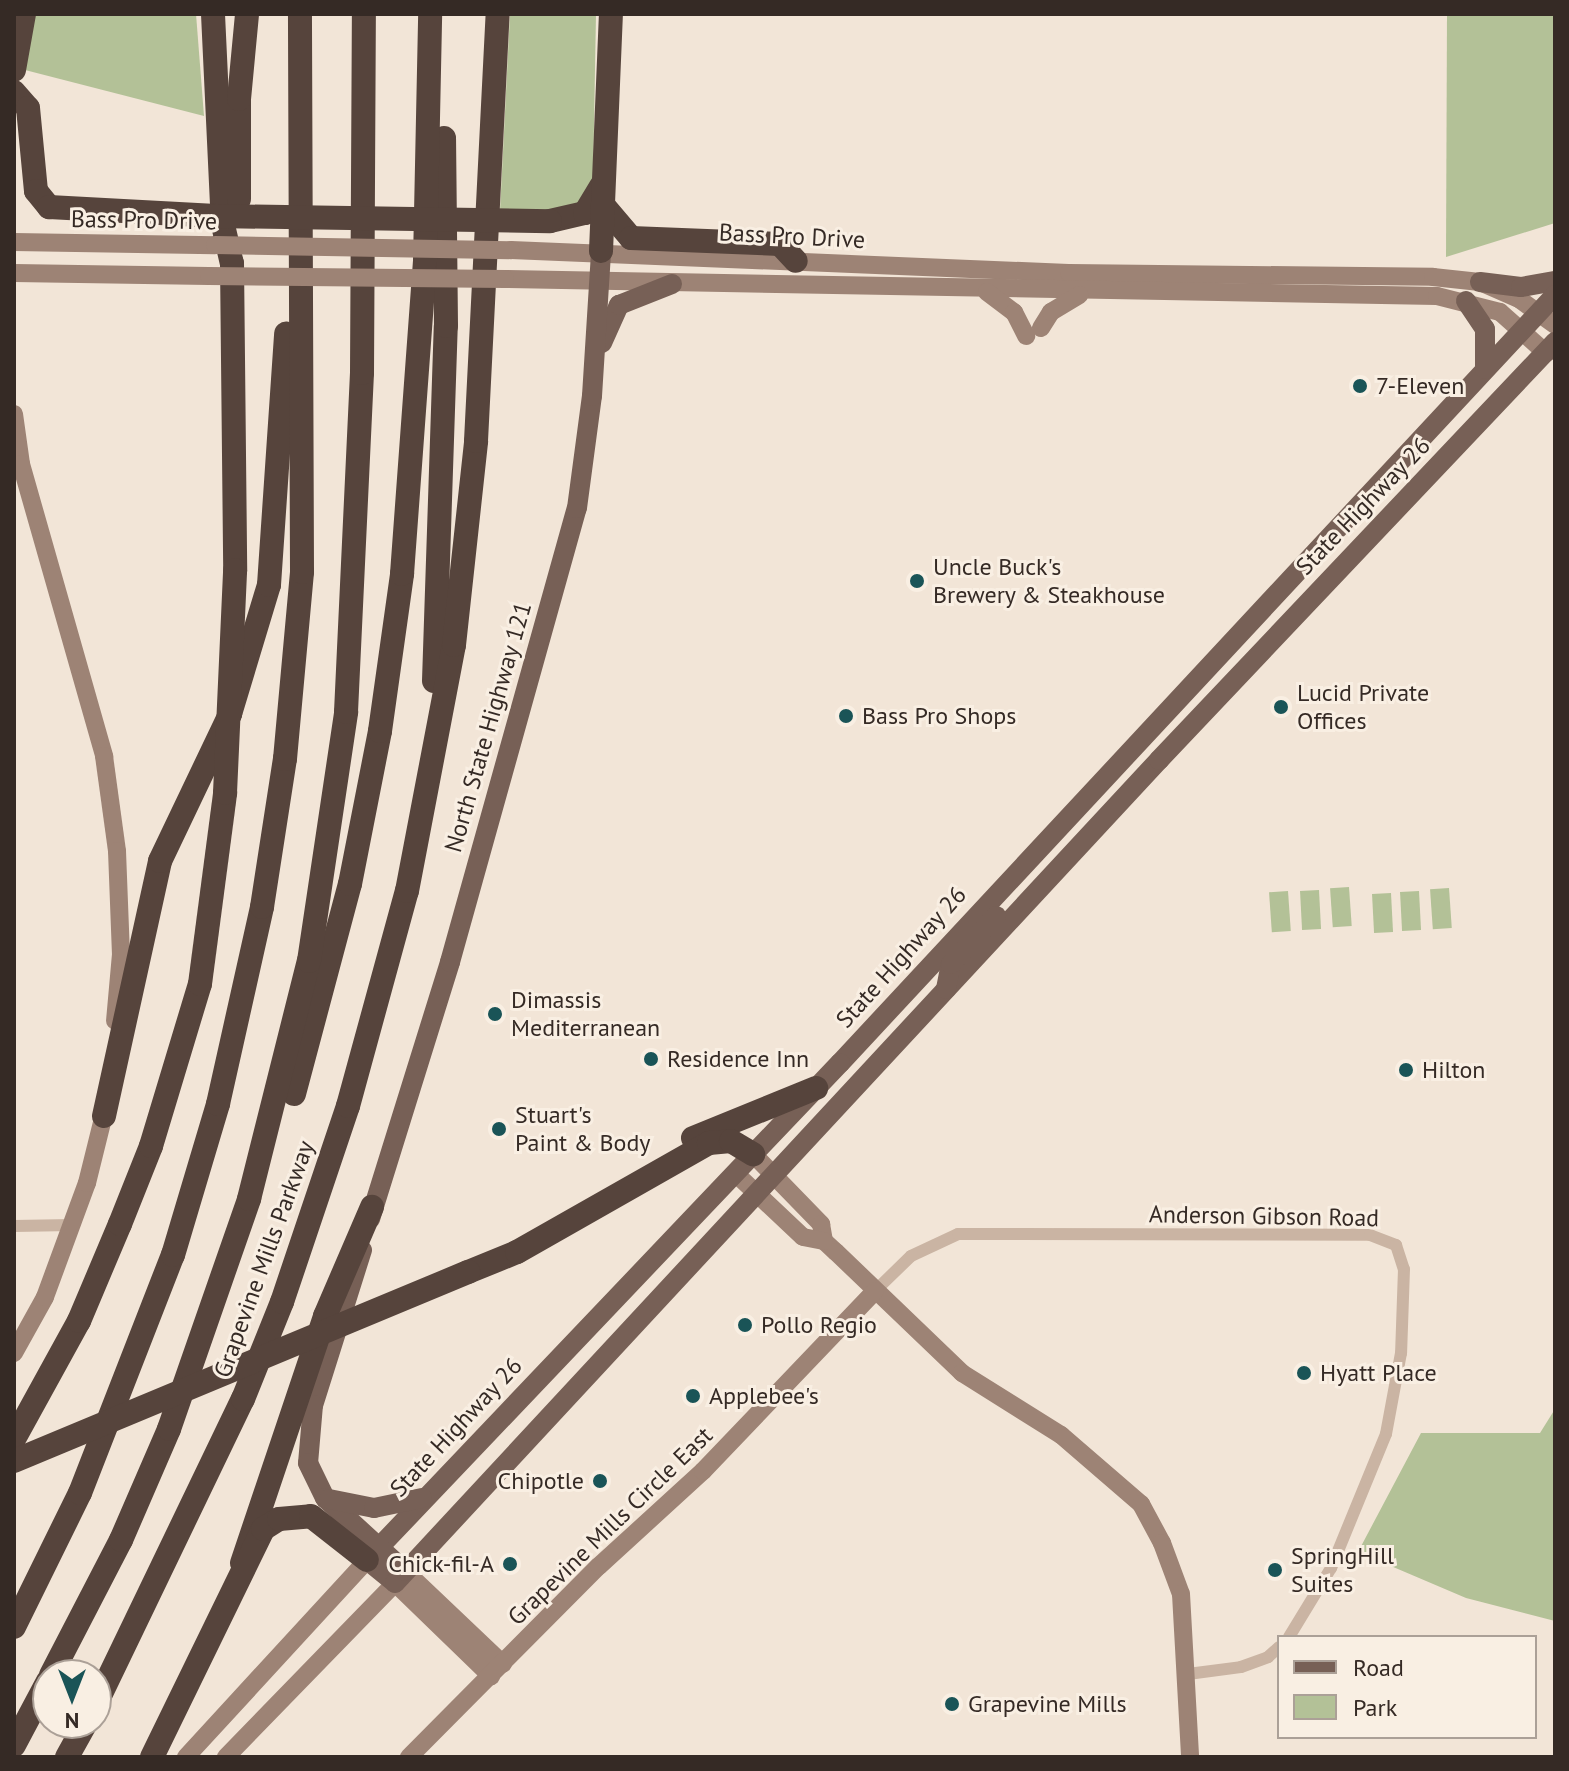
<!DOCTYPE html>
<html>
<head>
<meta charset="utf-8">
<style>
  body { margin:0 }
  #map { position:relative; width:1569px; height:1771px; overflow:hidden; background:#f2e5d7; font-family:"PT Sans",sans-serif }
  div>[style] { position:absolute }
  .green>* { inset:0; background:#b3c197; transform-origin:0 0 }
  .street>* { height:12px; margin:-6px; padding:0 6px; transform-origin:6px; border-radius:6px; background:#cab4a3 }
  .secondary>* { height:18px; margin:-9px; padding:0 9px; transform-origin:9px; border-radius:9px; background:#9d8375 }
  .primary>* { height:20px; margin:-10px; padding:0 10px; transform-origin:10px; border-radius:10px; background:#776056 }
  .highway>* { height:24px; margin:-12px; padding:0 12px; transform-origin:12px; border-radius:12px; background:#56443c }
  .secondary-bridge>* { height:18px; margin:-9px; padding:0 9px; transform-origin:9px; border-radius:9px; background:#9d8375 }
  .highway-bridge>* { height:24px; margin:-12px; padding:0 12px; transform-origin:12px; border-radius:12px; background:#56443c }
  .dots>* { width:22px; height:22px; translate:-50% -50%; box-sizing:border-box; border:4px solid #f9efe3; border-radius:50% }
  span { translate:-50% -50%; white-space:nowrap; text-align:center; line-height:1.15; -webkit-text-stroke:6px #f9efe3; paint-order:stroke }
  .street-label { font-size:24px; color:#352a25 }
  .poi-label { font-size:24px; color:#352a25 }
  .left { translate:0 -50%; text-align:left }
  .right { translate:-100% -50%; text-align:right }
  .frame { position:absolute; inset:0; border:16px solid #352a25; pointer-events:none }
  .legend { position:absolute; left:1277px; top:1635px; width:260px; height:104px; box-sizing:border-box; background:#f9efe3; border:2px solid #aba097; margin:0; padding:10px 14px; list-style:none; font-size:24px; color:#352a25 }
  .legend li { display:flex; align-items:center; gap:16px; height:40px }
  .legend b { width:40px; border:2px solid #aba097 }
  .north { position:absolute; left:32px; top:1659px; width:80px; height:80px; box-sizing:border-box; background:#f9efe3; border:2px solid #aba097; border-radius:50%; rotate:180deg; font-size:22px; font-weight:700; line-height:32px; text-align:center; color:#352a25 }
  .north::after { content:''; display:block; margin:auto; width:28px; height:36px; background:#1a5457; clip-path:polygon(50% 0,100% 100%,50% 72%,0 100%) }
</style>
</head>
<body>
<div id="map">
  <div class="green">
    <i style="clip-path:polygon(33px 14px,196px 14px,204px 116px,25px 70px)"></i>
    <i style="clip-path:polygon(510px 14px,596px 14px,593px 181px,587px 197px,567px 212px,500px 211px)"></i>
    <i style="clip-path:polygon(1447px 14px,1555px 14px,1555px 223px,1446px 257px)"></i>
    <i style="left:1349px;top:887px;width:39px;height:19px;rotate:86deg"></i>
    <i style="left:1449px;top:888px;width:40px;height:19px;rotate:86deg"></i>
    <i style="left:1319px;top:890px;width:39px;height:19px;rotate:87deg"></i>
    <i style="left:1288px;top:891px;width:40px;height:19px;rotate:86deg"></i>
    <i style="left:1419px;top:891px;width:39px;height:19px;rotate:87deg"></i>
    <i style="left:1391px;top:893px;width:39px;height:19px;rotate:87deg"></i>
    <i style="clip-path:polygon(1555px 1409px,1555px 1621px,1466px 1598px,1358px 1552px,1421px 1433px,1540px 1433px)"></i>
  </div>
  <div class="street">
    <i style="left:14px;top:1226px;width:58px;rotate:-1deg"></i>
    <i style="left:875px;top:1291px;width:50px;rotate:-44.2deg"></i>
    <i style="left:911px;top:1256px;width:52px;rotate:-25.1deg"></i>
    <i style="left:958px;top:1234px;width:412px;rotate:0.1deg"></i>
    <i style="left:1370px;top:1235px;width:28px;rotate:21deg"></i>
    <i style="left:1396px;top:1245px;width:25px;rotate:72deg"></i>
    <i style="left:1404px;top:1269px;width:84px;rotate:92deg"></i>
    <i style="left:1401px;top:1353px;width:82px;rotate:100.5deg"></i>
    <i style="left:1386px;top:1434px;width:145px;rotate:112.3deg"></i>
    <i style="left:1331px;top:1568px;width:81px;rotate:121.3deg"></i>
    <i style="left:1188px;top:1674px;width:53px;rotate:-7.5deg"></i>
    <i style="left:1241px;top:1667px;width:29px;rotate:-20deg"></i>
    <i style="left:1268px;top:1657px;width:15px;rotate:-42deg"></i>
  </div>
  <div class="secondary">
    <i style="left:14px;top:242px;width:201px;rotate:0.9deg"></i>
    <i style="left:511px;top:250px;width:558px;rotate:2.36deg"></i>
    <i style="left:1069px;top:273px;width:364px;rotate:0.6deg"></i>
    <i style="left:1433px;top:277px;width:47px;rotate:6.1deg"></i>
    <i style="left:1480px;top:282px;width:43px;rotate:23.6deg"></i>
    <i style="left:1519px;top:299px;width:44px;rotate:35.8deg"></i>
    <i style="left:14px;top:273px;width:195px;rotate:0.9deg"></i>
    <i style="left:505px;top:279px;width:932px;rotate:1.04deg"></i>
    <i style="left:1437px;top:296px;width:65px;rotate:14.3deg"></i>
    <i style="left:1500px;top:312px;width:62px;rotate:41.7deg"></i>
    <i style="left:987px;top:292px;width:34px;rotate:37deg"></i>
    <i style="left:1014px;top:312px;width:27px;rotate:63deg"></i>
    <i style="left:1041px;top:328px;width:19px;rotate:-58deg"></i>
    <i style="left:1051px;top:312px;width:33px;rotate:-31deg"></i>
    <i style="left:14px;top:414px;width:50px;rotate:82deg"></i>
    <i style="left:21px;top:464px;width:304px;rotate:74.1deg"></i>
    <i style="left:104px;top:756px;width:96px;rotate:82.2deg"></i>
    <i style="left:117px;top:851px;width:103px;rotate:87.8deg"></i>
    <i style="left:121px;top:954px;width:67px;rotate:95.1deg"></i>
    <i style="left:753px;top:1154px;width:98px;rotate:45.8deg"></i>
    <i style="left:821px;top:1224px;width:17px;rotate:80deg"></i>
    <i style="left:824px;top:1241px;width:16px;rotate:43deg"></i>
    <i style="left:836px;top:1252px;width:175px;rotate:43.8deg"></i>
    <i style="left:962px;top:1373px;width:117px;rotate:32.1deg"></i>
    <i style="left:1061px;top:1435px;width:106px;rotate:40.8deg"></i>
    <i style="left:1141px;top:1504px;width:44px;rotate:61.7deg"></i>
    <i style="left:1162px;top:1543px;width:54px;rotate:69.6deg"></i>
    <i style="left:1181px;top:1594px;width:163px;rotate:86.8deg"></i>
    <i style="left:735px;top:1173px;width:93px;rotate:43.3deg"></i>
    <i style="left:803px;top:1237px;width:21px;rotate:11deg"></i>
    <i style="left:14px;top:1353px;width:64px;rotate:-61deg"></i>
    <i style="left:45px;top:1297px;width:121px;rotate:-69.8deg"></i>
    <i style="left:87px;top:1183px;width:79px;rotate:-76.1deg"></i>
    <i style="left:405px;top:1571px;width:135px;rotate:43.5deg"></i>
    <i style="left:186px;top:1757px;width:268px;rotate:-47.4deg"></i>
    <i style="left:226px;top:1757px;width:243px;rotate:-45.8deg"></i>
    <i style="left:395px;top:1583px;width:134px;rotate:44.1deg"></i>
    <i style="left:409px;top:1757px;width:269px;rotate:-45.2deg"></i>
    <i style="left:599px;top:1566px;width:141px;rotate:-42.4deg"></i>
    <i style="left:703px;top:1471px;width:249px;rotate:-46.3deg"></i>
  </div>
  <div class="primary">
    <i style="left:1480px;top:282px;width:41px;rotate:7deg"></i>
    <i style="left:1521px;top:287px;width:35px;rotate:-10deg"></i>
    <i style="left:1555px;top:295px;width:1049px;rotate:132.95deg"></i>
    <i style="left:840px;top:1063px;width:686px;rotate:133.58deg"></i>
    <i style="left:367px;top:1560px;width:36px;rotate:39deg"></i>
    <i style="left:395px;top:1583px;width:1123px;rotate:-47.13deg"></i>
    <i style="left:1159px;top:760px;width:576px;rotate:-46.55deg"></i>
    <i style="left:1466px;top:301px;width:34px;rotate:56deg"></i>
    <i style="left:1485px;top:329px;width:40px;rotate:90deg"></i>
    <i style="left:602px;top:343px;width:42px;rotate:-65.9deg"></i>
    <i style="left:619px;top:305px;width:57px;rotate:-21.6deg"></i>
    <i style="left:946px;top:989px;width:25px;rotate:-79deg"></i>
    <i style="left:951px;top:964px;width:66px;rotate:-46.8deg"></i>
    <i style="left:370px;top:1219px;width:269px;rotate:-72.7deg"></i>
    <i style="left:450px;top:962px;width:471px;rotate:-74.4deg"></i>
    <i style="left:577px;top:508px;width:113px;rotate:-82.4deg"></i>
    <i style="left:592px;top:396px;width:145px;rotate:-86.4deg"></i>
    <i style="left:362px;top:1250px;width:163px;rotate:107.5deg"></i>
    <i style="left:313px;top:1405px;width:58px;rotate:94.9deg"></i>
    <i style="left:308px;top:1463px;width:39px;rotate:64deg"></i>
    <i style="left:325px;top:1498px;width:108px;rotate:42.4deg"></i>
    <i style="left:329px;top:1499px;width:46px;rotate:11.3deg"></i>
    <i style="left:374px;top:1508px;width:49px;rotate:-11.8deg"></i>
  </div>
  <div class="highway">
    <i style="left:213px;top:14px;width:211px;rotate:87.3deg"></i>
    <i style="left:223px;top:225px;width:39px;rotate:77deg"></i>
    <i style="left:232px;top:263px;width:307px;rotate:89.4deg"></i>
    <i style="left:14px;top:70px;width:57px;rotate:-79.9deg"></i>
    <i style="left:14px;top:92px;width:21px;rotate:49deg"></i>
    <i style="left:28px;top:108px;width:83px;rotate:84.5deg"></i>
    <i style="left:36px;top:191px;width:21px;rotate:51deg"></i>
    <i style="left:49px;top:207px;width:167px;rotate:3.1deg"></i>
    <i style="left:239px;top:199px;width:100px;rotate:-90deg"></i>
    <i style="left:239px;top:99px;width:85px;rotate:-84.6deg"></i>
    <i style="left:603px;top:205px;width:43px;rotate:49.7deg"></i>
    <i style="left:631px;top:238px;width:149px;rotate:2.3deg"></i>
    <i style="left:780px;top:244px;width:23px;rotate:47deg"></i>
    <i style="left:550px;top:221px;width:36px;rotate:-13deg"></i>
    <i style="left:585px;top:213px;width:31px;rotate:-59deg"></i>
    <i style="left:601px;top:251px;width:237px;rotate:-87.6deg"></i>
    <i style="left:434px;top:681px;width:355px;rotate:-88.1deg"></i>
    <i style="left:446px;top:326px;width:188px;rotate:-90.6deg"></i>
    <i style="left:294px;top:1094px;width:217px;rotate:-75.1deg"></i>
    <i style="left:350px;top:884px;width:156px;rotate:-78.9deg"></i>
    <i style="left:380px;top:731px;width:159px;rotate:-82deg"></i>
    <i style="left:402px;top:574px;width:314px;rotate:-85.8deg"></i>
    <i style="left:425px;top:261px;width:247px;rotate:-88.8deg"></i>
    <i style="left:104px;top:1116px;width:261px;rotate:-77.6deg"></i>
    <i style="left:160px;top:861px;width:163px;rotate:-64.5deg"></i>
    <i style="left:230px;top:714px;width:135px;rotate:-73.2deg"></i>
    <i style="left:269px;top:585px;width:252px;rotate:-86.1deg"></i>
    <i style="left:693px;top:1138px;width:133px;rotate:-22.1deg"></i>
    <i style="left:468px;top:1272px;width:53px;rotate:-22.2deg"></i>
    <i style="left:517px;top:1252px;width:221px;rotate:-29.6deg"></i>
    <i style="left:709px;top:1143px;width:22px;rotate:-5deg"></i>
    <i style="left:731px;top:1141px;width:26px;rotate:31deg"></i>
    <i style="left:14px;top:1439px;width:135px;rotate:-61.2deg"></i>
    <i style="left:79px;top:1321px;width:105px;rotate:-67.1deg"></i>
    <i style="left:242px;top:1563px;width:261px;rotate:-71.4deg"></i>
    <i style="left:325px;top:1316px;width:119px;rotate:-66.7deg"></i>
    <i style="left:14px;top:1627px;width:149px;rotate:-63.8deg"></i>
    <i style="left:80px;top:1493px;width:256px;rotate:-68.7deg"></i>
    <i style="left:173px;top:1255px;width:158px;rotate:-73.4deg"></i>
    <i style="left:218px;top:1104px;width:202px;rotate:-77.4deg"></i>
    <i style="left:262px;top:907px;width:150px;rotate:-81.2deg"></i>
    <i style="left:285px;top:759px;width:188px;rotate:-84.8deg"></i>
    <i style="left:302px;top:572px;width:558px;rotate:-90.21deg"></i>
    <i style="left:51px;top:1675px;width:152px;rotate:-62.6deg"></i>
    <i style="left:121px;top:1540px;width:121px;rotate:-66.6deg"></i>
    <i style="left:169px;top:1429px;width:244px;rotate:-70.8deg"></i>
    <i style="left:249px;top:1199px;width:245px;rotate:-75.9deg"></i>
    <i style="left:309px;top:961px;width:252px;rotate:-81.5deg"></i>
    <i style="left:346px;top:712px;width:339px;rotate:-87.3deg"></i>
    <i style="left:362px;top:373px;width:359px;rotate:-89.7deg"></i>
    <i style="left:96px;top:1704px;width:339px;rotate:-64.3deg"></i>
    <i style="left:243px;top:1399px;width:105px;rotate:-68.1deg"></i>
    <i style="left:282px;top:1302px;width:207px;rotate:-71.4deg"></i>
    <i style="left:348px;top:1106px;width:223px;rotate:-74.7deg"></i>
    <i style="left:407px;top:891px;width:250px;rotate:-79.2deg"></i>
    <i style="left:454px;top:645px;width:205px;rotate:-83.8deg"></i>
    <i style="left:476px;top:441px;width:428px;rotate:-87.1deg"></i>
    <i style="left:14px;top:1745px;width:72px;rotate:-62deg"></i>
    <i style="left:67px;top:1757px;width:39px;rotate:-61deg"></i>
    <i style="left:152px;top:1757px;width:254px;rotate:-64deg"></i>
    <i style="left:263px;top:1529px;width:19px;rotate:-32deg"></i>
    <i style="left:279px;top:1519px;width:32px;rotate:-5deg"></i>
    <i style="left:311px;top:1516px;width:71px;rotate:38.2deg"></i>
  </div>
  <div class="secondary-bridge">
    <i style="left:215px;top:245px;width:296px;rotate:1deg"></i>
    <i style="left:209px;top:276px;width:296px;rotate:0.6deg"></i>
  </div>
  <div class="highway-bridge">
    <i style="left:216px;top:216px;width:334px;rotate:0.9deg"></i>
    <i style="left:120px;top:1224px;width:84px;rotate:-68.3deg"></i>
    <i style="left:151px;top:1146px;width:169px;rotate:-73.2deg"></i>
    <i style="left:200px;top:984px;width:193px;rotate:-82.5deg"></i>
    <i style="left:225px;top:793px;width:223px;rotate:-87.4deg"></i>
    <i style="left:14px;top:1461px;width:492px;rotate:-22.6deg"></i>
  </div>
  <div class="dots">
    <i style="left:1360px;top:386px;background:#1a5457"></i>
    <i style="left:917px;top:581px;background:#1a5457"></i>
    <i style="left:1281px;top:707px;background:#1a5457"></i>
    <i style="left:846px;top:716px;background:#1a5457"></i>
    <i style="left:495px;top:1014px;background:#1a5457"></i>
    <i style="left:651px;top:1059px;background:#1a5457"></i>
    <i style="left:1406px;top:1070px;background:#1a5457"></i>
    <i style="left:499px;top:1129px;background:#1a5457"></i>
    <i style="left:745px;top:1325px;background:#1a5457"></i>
    <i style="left:1304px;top:1373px;background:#1a5457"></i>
    <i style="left:693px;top:1396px;background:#1a5457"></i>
    <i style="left:600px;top:1481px;background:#1a5457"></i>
    <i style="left:510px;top:1564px;background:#1a5457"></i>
    <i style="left:1275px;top:1570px;background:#1a5457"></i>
    <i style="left:952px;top:1704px;background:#1a5457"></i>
  </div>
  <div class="street-label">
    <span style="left:144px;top:220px;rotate:1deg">Bass Pro Drive</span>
    <span style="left:792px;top:236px;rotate:3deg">Bass Pro Drive</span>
    <span style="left:1363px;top:506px;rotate:-46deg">State Highway 26</span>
    <span style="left:488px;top:727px;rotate:-74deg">North State Highway 121</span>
    <span style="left:901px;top:957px;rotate:-48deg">State Highway 26</span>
    <span style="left:1264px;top:1216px;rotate:1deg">Anderson Gibson Road</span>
    <span style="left:264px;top:1259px;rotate:-70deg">Grapevine Mills Parkway</span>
    <span style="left:456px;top:1427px;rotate:-47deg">State Highway 26</span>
    <span style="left:610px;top:1526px;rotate:-44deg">Grapevine Mills Circle East</span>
  </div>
  <div class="poi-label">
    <span class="left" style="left:1376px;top:386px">7-Eleven</span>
    <span class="left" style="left:933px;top:581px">Uncle Buck's<br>Brewery &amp; Steakhouse</span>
    <span class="left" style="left:1297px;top:707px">Lucid Private<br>Offices</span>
    <span class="left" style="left:862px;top:716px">Bass Pro Shops</span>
    <span class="left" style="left:511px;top:1014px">Dimassis<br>Mediterranean</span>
    <span class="left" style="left:667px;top:1059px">Residence Inn</span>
    <span class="left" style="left:1422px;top:1070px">Hilton</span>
    <span class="left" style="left:515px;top:1129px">Stuart's<br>Paint &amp; Body</span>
    <span class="left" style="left:761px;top:1325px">Pollo Regio</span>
    <span class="left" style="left:1320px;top:1373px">Hyatt Place</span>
    <span class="left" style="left:709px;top:1396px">Applebee's</span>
    <span class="right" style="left:584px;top:1481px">Chipotle</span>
    <span class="left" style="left:1291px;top:1570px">SpringHill<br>Suites</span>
    <span class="right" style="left:494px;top:1564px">Chick-fil-A</span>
    <span class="left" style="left:968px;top:1704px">Grapevine Mills</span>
  </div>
  <div class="frame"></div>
  <ul class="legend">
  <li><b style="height:10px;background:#776056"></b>Road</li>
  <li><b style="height:22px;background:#b3c197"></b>Park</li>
  </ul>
  <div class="north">N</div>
</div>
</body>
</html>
